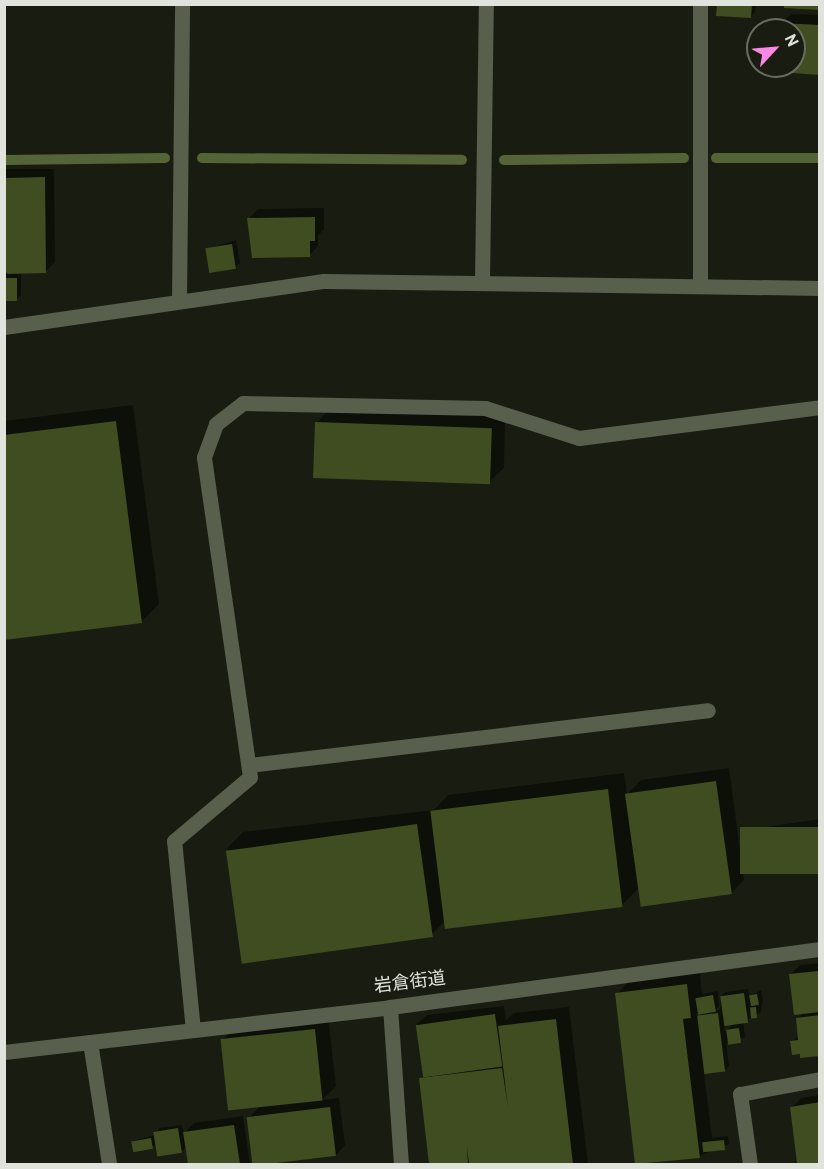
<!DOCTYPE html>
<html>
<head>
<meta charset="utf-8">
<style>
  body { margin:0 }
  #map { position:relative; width:824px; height:1169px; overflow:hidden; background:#191d11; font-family:Overpass,"Noto Sans JP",sans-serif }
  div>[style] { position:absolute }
  .shadow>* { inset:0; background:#0007 }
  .stream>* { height:10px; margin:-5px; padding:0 5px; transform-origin:5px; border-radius:5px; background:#556437 }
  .building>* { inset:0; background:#3f4d21; transform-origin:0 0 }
  .service>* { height:15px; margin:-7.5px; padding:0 7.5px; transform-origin:7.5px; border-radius:7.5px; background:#585f4c }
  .minor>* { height:15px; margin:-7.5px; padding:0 7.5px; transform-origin:7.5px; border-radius:7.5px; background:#585f4c }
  span { translate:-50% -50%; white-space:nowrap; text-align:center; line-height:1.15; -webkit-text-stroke:5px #191d11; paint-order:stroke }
  .street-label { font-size:18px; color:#e0e3db }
  .frame { position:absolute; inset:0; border:6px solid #e0e3db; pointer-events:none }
  .north { position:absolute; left:746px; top:18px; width:60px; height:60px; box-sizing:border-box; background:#191d11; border:2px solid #696c62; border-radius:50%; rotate:64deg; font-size:16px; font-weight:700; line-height:24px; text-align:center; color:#e0e3db }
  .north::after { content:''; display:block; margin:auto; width:21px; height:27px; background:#fa87e6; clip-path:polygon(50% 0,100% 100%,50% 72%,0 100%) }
</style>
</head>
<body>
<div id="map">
  <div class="shadow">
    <i style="clip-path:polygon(718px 4px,756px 4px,755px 12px,751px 16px)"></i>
    <i style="clip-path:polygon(791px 14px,820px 15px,820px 73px,780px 66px,794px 66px,794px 30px,781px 30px,781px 24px)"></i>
    <i style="clip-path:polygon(4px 169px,54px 169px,55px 262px,46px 271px,21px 272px,21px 295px,16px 300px,4px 300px,4px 274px,10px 274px,9px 268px,4px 269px)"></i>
    <i style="clip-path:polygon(324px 208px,324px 230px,318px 235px,318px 246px,309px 256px,249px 218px,258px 209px)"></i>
    <i style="clip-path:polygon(236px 240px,240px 263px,235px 267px,207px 249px)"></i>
    <i style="clip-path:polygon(133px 405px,159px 604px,142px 621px,4px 639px,4px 421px)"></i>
    <i style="clip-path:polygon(330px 409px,505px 414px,504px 468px,490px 481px,316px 423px)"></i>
    <i style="clip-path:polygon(729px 768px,744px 880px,731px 893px,640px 887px,622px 905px,445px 921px,431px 935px,226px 849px,243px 832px,434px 810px,448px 795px,624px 773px,627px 794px,641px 780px)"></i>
    <i style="clip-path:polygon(820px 819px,820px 872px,743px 838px,752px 829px)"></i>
    <i style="clip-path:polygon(820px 963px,820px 1055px,801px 1053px,792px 1042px,799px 1035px,797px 1019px,804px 1012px,791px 974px,800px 965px)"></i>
    <i style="clip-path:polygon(evenodd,700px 971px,702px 994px,718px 991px,719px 1006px,714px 1011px,720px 1010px,720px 1014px,721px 996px,726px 992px,748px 989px,749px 997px,761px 990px,763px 999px,761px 1012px,743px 1022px,745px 1037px,726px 1043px,729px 1066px,724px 1071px,704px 1073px,712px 1138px,728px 1136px,729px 1144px,699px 1156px,617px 994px,630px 980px,700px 971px,704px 1011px,698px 1017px,697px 1012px,704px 1011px,700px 971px,734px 1023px,725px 1032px,724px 1024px,734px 1023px)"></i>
    <i style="clip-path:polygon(504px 1006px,506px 1020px,514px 1013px,569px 1007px,588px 1164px,432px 1164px,417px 1024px,427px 1015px)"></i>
    <i style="clip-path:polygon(328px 1016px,336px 1086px,322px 1100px,339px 1098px,345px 1145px,336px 1155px,254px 1164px,249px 1118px,259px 1107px,222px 1040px,236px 1027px)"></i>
    <i style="clip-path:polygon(820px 1095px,820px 1164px,803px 1164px,792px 1108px,801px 1098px)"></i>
    <i style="clip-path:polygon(243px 1116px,250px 1164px,189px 1164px,186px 1147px,181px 1152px,133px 1141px,155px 1135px,159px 1128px,182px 1125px,184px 1133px,194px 1123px)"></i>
  </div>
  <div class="stream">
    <i style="left:202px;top:158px;width:260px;rotate:0.4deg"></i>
    <i style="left:716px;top:158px;width:104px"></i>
    <i style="left:4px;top:160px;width:161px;rotate:-0.7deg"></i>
    <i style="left:504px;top:160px;width:180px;rotate:-0.6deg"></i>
  </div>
  <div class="building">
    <i style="clip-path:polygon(717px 4px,752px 4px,751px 18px,716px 16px)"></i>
    <i style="clip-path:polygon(784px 4px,820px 4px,820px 10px,784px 8px)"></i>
    <i style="clip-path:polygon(780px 23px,820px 25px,820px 75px,778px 72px,778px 66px,794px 66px,794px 30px,780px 30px)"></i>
    <i style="clip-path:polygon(45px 177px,46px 273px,8px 274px,4px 270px,4px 178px)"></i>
    <i style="clip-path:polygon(315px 217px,315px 241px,310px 241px,310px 257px,252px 258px,247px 218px)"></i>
    <i style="left:232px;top:244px;width:25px;height:27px;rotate:81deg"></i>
    <i style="left:4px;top:278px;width:13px;height:23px"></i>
    <i style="clip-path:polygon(116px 421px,142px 623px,4px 640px,4px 435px)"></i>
    <i style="left:315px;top:422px;width:177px;height:56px;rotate:2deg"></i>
    <i style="left:716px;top:781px;width:114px;height:92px;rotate:82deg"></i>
    <i style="left:608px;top:789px;width:119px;height:179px;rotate:83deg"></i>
    <i style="left:417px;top:824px;width:114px;height:193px;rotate:82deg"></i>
    <i style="left:820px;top:827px;width:47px;height:80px;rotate:90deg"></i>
    <i style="clip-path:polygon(819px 971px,820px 1012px,794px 1015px,789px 974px)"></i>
    <i style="clip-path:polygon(687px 984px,691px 1018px,683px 1019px,700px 1158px,635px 1164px,615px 993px)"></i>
    <i style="left:744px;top:993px;width:30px;height:24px;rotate:82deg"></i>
    <i style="left:757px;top:994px;width:11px;height:8px;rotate:80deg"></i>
    <i style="left:713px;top:995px;width:17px;height:18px;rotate:80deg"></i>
    <i style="left:756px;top:1007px;width:11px;height:6px;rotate:85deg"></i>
    <i style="left:718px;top:1013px;width:59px;height:21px;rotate:83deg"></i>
    <i style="left:495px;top:1014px;width:53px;height:80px;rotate:82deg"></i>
    <i style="clip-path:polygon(820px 1015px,820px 1056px,800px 1058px,800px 1054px,792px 1055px,790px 1041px,798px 1040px,796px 1018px)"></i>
    <i style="clip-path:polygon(556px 1019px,573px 1164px,469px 1164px,467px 1147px,468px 1164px,429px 1164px,419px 1078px,502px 1068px,508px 1107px,498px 1026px)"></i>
    <i style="left:739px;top:1028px;width:15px;height:13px;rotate:82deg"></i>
    <i style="left:315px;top:1029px;width:72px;height:95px;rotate:84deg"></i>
    <i style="clip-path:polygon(820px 1102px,820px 1164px,801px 1164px,797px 1163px,790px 1107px)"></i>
    <i style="left:330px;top:1107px;width:49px;height:84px;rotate:83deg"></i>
    <i style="clip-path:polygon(234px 1125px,240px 1164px,188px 1164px,183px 1132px)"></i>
    <i style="left:178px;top:1128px;width:25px;height:25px;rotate:81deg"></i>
    <i style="left:151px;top:1138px;width:11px;height:20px;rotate:80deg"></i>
    <i style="left:724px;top:1140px;width:10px;height:22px;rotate:84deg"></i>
  </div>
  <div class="service">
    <i style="left:249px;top:765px;width:462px;rotate:-6.8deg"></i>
    <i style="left:193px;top:1030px;width:190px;rotate:-95.7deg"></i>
    <i style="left:174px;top:841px;width:99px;rotate:-40.1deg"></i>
    <i style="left:250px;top:777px;width:323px;rotate:-98.2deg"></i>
    <i style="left:204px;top:457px;width:35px;rotate:-70deg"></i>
    <i style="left:216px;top:424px;width:34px;rotate:-38deg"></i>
    <i style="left:243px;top:403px;width:242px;rotate:1.2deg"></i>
    <i style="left:485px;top:408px;width:99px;rotate:17.7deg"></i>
    <i style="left:579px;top:438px;width:243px;rotate:-7.3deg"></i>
  </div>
  <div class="minor">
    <i style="left:700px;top:4px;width:281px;rotate:90deg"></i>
    <i style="left:482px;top:281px;width:277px;rotate:-89.2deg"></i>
    <i style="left:179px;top:300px;width:296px;rotate:-89.4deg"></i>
    <i style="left:4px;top:327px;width:323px;rotate:-8.2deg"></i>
    <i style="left:324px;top:281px;width:496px;rotate:0.8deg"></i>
    <i style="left:390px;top:1007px;width:157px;rotate:86deg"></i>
    <i style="left:90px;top:1042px;width:123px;rotate:81.1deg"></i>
    <i style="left:4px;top:1052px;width:389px;rotate:-6.6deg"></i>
    <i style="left:390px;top:1007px;width:434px;rotate:-7.7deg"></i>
    <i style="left:750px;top:1164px;width:71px;rotate:-98.1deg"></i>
    <i style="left:740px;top:1094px;width:81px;rotate:-10.6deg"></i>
  </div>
  <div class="street-label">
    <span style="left:410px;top:984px;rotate:-7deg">岩倉街道</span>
  </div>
  <div class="frame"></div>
  <div class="north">N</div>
</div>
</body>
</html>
